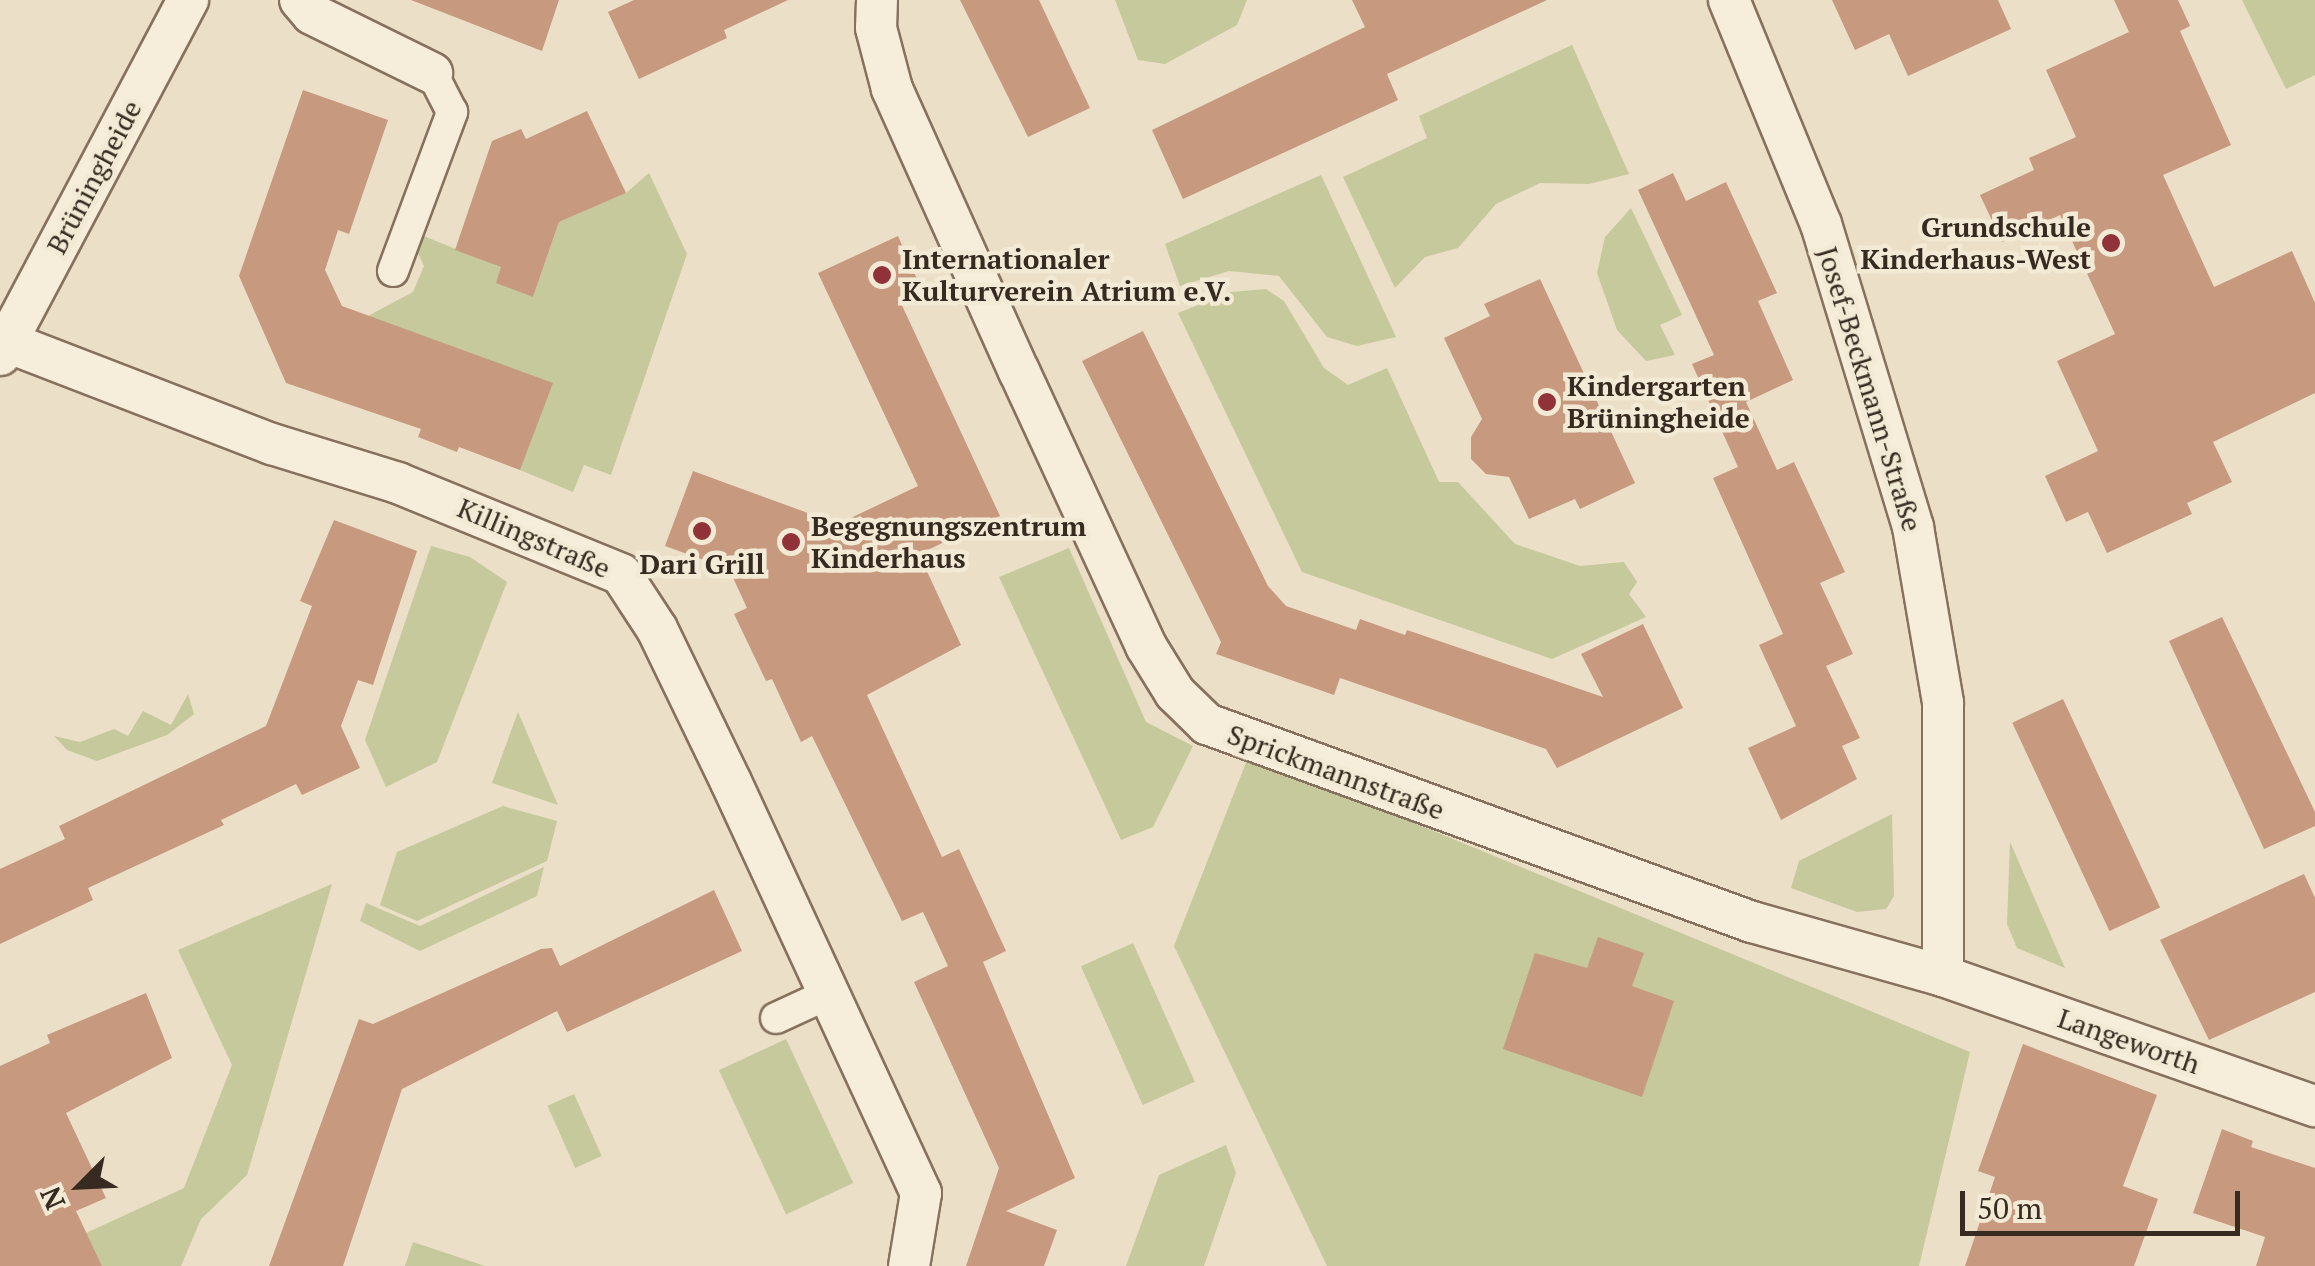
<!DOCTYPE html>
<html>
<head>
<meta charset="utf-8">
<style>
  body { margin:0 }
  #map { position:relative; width:2315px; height:1266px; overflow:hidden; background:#ebdfc7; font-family:"PT Serif",serif }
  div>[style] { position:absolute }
  .green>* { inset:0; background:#c5c99b; transform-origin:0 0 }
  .building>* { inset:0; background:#c79a80; transform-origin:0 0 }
  .roads { filter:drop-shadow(2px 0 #86715e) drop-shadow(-2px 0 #86715e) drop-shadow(0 2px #86715e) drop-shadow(0 -2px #86715e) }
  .pedestrian>* { height:30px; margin:-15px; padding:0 15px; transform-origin:15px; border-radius:15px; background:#f6edda }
  .minor>* { height:40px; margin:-20px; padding:0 20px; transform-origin:20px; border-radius:20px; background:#f6edda }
  .dots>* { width:28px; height:28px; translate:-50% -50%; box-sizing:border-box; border:5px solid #f3ead6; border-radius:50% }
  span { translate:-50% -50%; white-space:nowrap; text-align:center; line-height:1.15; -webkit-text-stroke:9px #f3ead6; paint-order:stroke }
  .street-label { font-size:28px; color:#372a20 }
  .poi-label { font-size:28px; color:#372a20; font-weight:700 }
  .right { translate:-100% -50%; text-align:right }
  .left { translate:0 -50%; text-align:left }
  .north { position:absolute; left:30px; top:1136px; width:100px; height:100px; -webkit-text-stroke:8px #f3ead6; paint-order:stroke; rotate:246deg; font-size:28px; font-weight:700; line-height:40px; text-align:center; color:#372a20 }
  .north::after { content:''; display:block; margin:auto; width:35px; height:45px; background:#372a20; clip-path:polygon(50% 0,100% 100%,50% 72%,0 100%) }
  .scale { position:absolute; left:1960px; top:1191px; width:280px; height:45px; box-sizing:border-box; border:5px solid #372a20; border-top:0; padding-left:12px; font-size:30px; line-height:35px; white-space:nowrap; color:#372a20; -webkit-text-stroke:8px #f3ead6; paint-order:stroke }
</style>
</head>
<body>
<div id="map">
  <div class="green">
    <i style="clip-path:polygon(1115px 0,1247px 0,1237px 25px,1165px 64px,1138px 60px)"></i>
    <i style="clip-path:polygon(2242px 0,2315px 0,2315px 75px,2286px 89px)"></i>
    <i style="clip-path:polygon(1572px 45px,1629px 174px,1589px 184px,1540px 183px,1496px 204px,1458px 248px,1425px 257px,1395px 288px,1343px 177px,1427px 138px,1419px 116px)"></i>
    <i style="clip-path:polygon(649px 173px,687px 254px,611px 475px,584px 465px,573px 492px,520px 470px,368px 316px,413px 292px,424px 266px,416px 249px,421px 235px,501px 267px,533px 297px,559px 222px,626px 193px)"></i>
    <i style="clip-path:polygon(1321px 175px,1396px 337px,1357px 346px,1327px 337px,1279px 276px,1229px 271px,1180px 286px,1165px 244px)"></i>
    <i style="clip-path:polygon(1631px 208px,1682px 315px,1660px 325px,1675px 355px,1646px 361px,1617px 330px,1597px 273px,1605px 237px)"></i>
    <i style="clip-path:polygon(1266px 289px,1284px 301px,1324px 368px,1348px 385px,1387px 368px,1439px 482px,1458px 482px,1515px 544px,1580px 566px,1624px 562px,1637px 582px,1629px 594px,1646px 617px,1552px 659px,1302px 572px,1178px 313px,1231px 292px)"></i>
    <i style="clip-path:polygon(431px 546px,470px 557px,507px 582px,437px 762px,386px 787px,365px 740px)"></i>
    <i style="clip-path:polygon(1069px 548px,1146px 722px,1193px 746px,1153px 827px,1121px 840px,999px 577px)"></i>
    <i style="clip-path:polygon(188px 694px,194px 714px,167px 735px,97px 761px,67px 750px,54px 736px,80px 742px,114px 729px,128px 736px,143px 711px,171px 725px)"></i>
    <i style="clip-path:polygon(518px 712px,558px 805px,492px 783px)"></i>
    <i style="clip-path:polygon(1249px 755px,1970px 1052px,1919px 1266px,1327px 1266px,1174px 946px)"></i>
    <i style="clip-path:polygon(503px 806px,557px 821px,547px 861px,417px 921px,380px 905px,397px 852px)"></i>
    <i style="clip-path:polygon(1892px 814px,1894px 896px,1886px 909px,1857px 912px,1791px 888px,1799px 861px)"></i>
    <i style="clip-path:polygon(2010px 842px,2065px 968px,2017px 948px,2007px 924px)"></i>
    <i style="clip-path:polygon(544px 867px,537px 896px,420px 951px,360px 921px,366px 903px,420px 926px)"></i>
    <i style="clip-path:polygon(332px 884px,247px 1175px,201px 1219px,181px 1266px,102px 1266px,86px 1233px,184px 1188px,232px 1065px,178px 950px)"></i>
    <i style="left:1133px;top:943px;width:152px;height:57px;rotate:66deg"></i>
    <i style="left:786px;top:1039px;width:159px;height:74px;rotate:65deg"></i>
    <i style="left:574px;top:1094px;width:68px;height:29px;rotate:66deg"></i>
    <i style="clip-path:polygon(1226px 1145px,1236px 1173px,1204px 1266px,1126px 1266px,1159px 1175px)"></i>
    <i style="clip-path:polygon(413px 1242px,485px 1266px,405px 1266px)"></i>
  </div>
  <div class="building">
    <i style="clip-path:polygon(411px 0,559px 0,542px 51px)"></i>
    <i style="clip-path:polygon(634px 0,788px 0,724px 30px,727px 38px,639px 79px,608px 12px)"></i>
    <i style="clip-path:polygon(960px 0,1039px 0,1090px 108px,1028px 137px)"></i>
    <i style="clip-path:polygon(1352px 0,1547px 0,1387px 74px,1398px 100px,1183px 199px,1152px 130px,1365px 27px)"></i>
    <i style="clip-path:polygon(1832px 0,1998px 0,2011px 29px,1908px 76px,1889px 34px,1855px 50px)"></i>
    <i style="clip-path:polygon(2114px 0,2178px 0,2190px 26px,2180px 31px,2231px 145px,2163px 175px,2214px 287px,2292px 251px,2315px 303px,2315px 393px,2213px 442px,2232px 482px,2187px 503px,2192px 514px,2107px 553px,2088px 512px,2066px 522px,2045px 476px,2098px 451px,2057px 361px,2115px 334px,2060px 215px,2002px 242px,1980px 195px,2034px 170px,2029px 158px,2076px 137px,2046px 70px,2129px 32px)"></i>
    <i style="clip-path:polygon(303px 90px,388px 120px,349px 234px,338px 230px,325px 270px,342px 306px,553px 383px,520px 470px,459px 447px,457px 452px,418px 437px,421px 429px,286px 383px,239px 276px)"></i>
    <i style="clip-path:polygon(587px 111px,626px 193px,559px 222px,533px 297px,496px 283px,501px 267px,455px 250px,492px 141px,521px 129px,526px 139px)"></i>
    <i style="clip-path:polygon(1673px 173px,1686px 201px,1726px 182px,1777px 293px,1758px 301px,1793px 380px,1746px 402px,1777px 470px,1794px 462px,1845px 572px,1820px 583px,1853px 654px,1826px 666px,1860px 738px,1842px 746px,1857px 779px,1781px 820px,1748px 748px,1796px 726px,1759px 645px,1783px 634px,1713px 478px,1738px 467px,1692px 364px,1714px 355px,1638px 190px)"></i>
    <i style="clip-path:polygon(898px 236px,921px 288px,899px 299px,1000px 516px,919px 554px,961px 645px,867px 695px,942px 857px,959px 849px,1006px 951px,983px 962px,1075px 1178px,1006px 1211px,1057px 1230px,1044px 1266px,966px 1266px,999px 1168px,914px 982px,948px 966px,923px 912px,902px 921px,812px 736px,801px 742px,772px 679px,766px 681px,734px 614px,747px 608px,729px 569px,665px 546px,693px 471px,838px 524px,918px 486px,818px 273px)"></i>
    <i style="clip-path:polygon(1540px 279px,1635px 483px,1580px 509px,1575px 499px,1529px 519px,1509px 477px,1486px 474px,1471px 459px,1471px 437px,1482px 419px,1444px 338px,1490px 316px,1484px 304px)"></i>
    <i style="clip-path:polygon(1143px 331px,1268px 586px,1286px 606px,1356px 630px,1360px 619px,1405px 635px,1407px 630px,1603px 697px,1581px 654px,1643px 624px,1683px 708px,1557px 768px,1546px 749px,1340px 678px,1334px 695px,1216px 654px,1221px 642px,1082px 361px)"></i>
    <i style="clip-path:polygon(334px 520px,417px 551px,373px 685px,358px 680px,341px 726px,360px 768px,302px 795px,296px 784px,221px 820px,224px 825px,88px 888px,93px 900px,0 944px,0 869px,65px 839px,59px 826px,266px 726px,312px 606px,300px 601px)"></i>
    <i style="clip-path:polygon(2222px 617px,2315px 812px,2315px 826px,2264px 849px,2169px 641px)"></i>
    <i style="left:2063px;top:699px;width:230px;height:56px;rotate:65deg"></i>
    <i style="clip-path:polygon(2304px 874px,2315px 898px,2315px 992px,2209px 1040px,2160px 940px)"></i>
    <i style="clip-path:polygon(714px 890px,742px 951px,567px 1032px,557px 1011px,402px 1089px,343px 1266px,269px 1266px,359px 1019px,373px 1024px,541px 949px,552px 948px,560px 966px)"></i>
    <i style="clip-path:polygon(1598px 937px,1644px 953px,1632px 986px,1674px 1001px,1642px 1097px,1503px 1049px,1535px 953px,1587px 968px)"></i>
    <i style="clip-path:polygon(146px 993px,172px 1058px,66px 1113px,106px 1198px,76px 1211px,102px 1266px,0 1266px,0 1066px,50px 1043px,47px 1035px)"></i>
    <i style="clip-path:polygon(2023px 1044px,2157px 1095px,2123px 1186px,2158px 1199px,2134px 1266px,1965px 1266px,1995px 1177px,1978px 1171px)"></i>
    <i style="clip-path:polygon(2222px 1129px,2253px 1141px,2251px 1147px,2315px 1168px,2315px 1266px,2256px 1266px,2265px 1237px,2193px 1213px)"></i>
  </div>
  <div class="roads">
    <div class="pedestrian">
      <i style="left:393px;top:271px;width:170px;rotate:-69.6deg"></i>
      <i style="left:452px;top:112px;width:44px;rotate:-117.1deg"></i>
      <i style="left:776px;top:1018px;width:60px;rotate:-24.8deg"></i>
    </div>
    <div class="minor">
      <i style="left:300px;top:0;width:18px;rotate:49deg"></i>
      <i style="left:312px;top:14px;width:134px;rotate:26.2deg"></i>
      <i style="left:877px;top:0;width:28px;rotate:92deg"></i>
      <i style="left:876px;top:28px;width:63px;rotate:75.3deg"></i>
      <i style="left:892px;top:89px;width:309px;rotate:65.8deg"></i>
      <i style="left:1019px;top:371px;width:303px;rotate:65.2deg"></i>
      <i style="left:1146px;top:646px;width:55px;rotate:58.3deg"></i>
      <i style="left:1175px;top:693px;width:45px;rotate:44.1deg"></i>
      <i style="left:1207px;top:724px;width:580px;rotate:19.97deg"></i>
      <i style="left:1752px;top:922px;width:198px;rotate:15.8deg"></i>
      <i style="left:1943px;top:976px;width:394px;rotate:19.3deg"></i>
      <i style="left:1729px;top:0;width:242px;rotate:67.7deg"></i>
      <i style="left:1821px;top:224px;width:317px;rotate:73.1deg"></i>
      <i style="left:1913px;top:527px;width:179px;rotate:80.3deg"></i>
      <i style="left:1943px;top:703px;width:273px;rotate:90deg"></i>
      <i style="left:7px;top:342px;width:284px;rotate:21.1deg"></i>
      <i style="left:272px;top:444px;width:132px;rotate:17.2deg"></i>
      <i style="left:398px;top:483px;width:241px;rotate:22.2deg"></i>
      <i style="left:621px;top:574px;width:66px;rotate:56.8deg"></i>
      <i style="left:657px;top:629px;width:170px;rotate:64.2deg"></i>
      <i style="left:731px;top:782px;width:453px;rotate:65.2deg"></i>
      <i style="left:921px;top:1193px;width:74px;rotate:99.3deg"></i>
      <i style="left:0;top:355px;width:402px;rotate:-62.1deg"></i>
    </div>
  </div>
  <div class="dots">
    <i style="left:2111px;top:243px;background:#903237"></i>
    <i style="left:882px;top:275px;background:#903237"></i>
    <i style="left:1547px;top:402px;background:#903237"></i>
    <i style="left:702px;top:531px;background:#903237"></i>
    <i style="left:791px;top:542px;background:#903237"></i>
  </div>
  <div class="street-label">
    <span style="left:94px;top:177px;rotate:-62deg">Brüningheide</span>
    <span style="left:1870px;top:389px;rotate:73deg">Josef-Beckmann-Straße</span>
    <span style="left:534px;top:538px;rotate:23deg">Killingstraße</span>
    <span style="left:1336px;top:772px;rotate:20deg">Sprickmannstraße</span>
    <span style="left:2129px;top:1041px;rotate:19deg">Langeworth</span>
  </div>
  <div class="poi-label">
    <span class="right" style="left:2091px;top:243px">Grundschule<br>Kinderhaus-West</span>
    <span class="left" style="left:902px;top:275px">Internationaler<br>Kulturverein Atrium e.V.</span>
    <span class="left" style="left:1567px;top:402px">Kindergarten<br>Brüningheide</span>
    <span class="left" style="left:811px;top:542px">Begegnungszentrum<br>Kinderhaus</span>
    <span style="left:702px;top:564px">Dari Grill</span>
  </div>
  <div class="north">N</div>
  <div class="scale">50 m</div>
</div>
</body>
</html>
